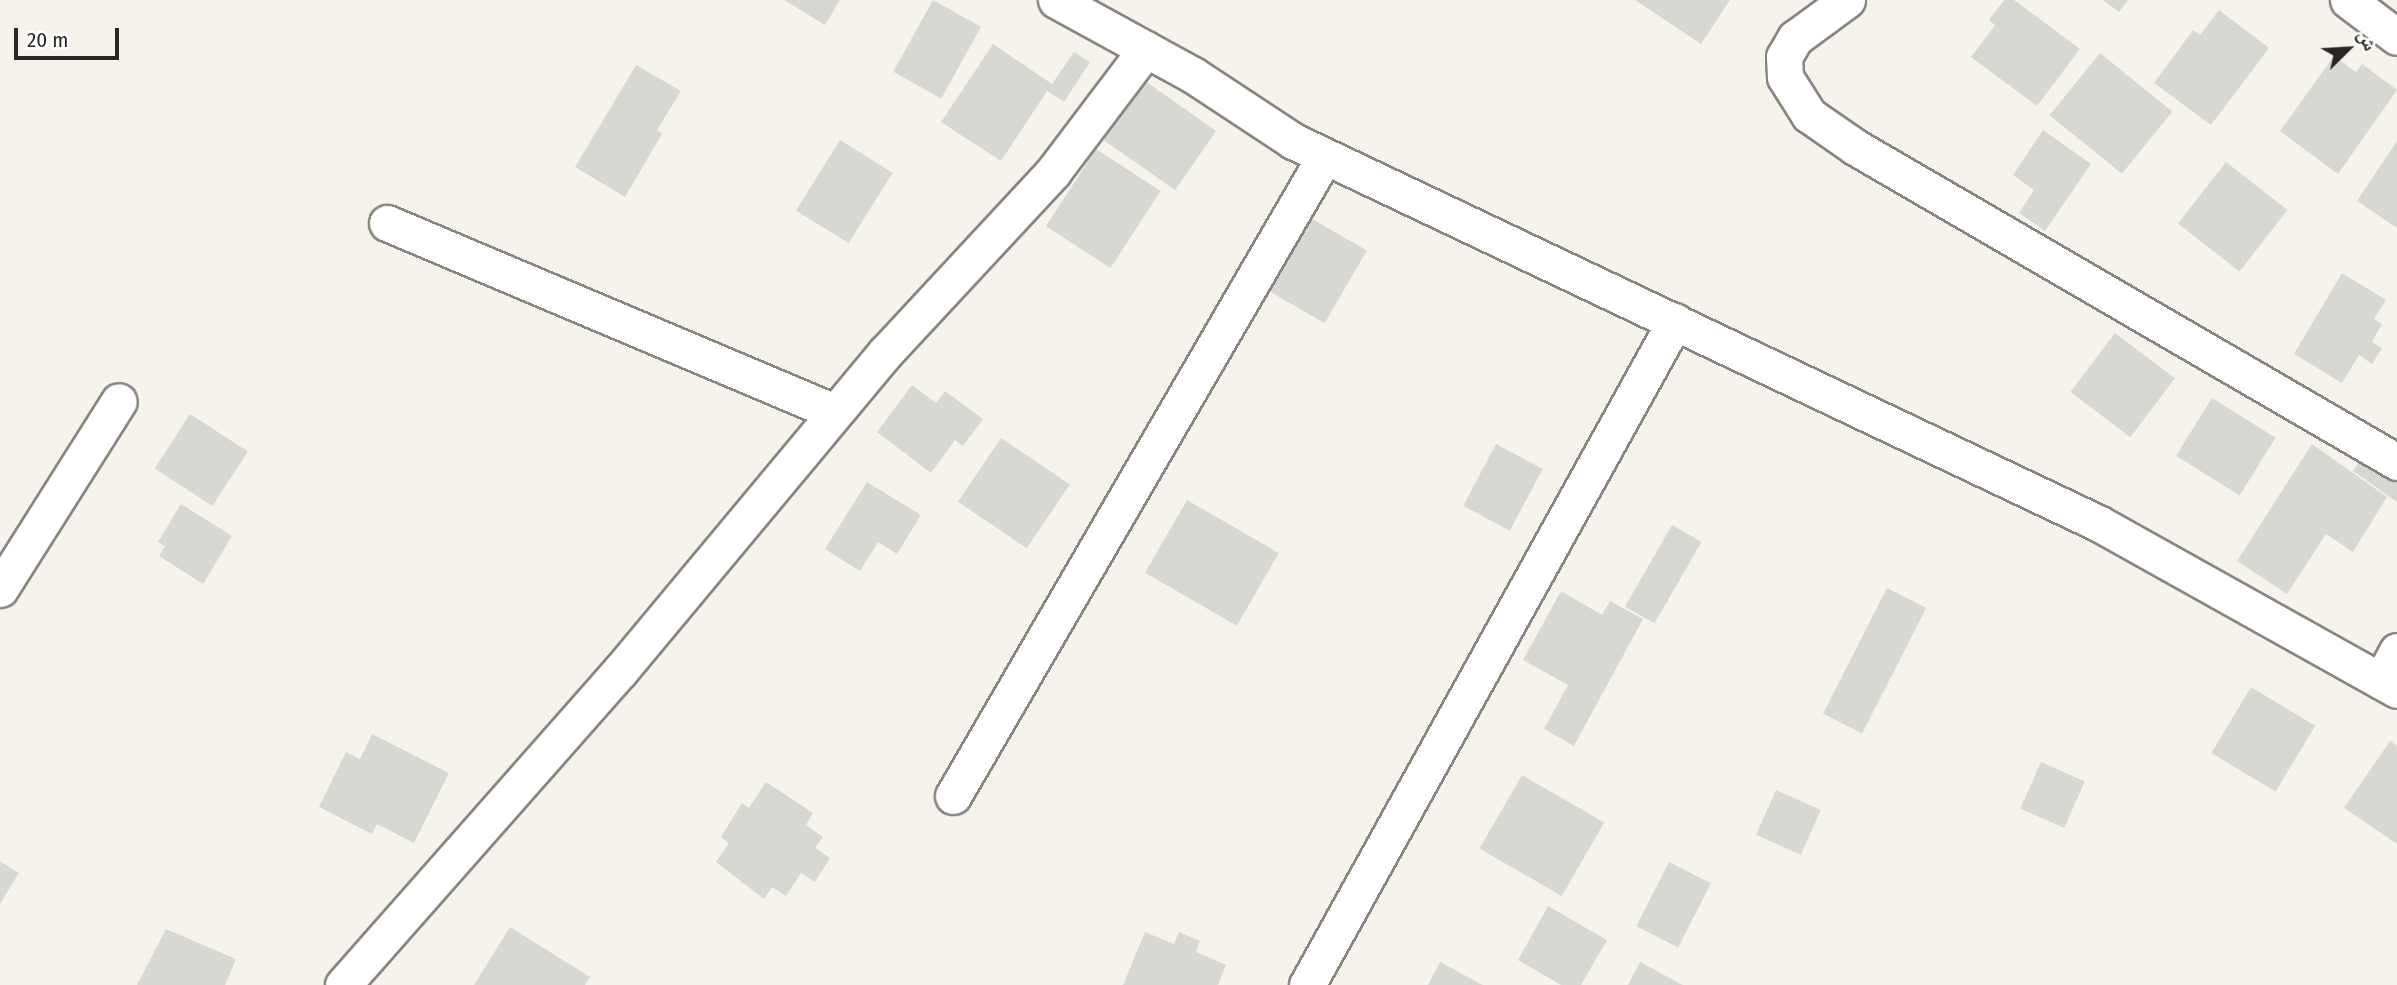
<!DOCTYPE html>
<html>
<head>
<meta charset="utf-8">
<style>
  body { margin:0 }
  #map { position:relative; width:2397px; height:985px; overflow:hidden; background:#f6f3ed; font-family:"Fira Sans Condensed","Noto Naskh Arabic",sans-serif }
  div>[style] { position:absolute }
  .building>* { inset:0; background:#d8d8d2; transform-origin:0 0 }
  .roads { filter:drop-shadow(2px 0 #888680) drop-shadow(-2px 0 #888680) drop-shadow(0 2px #888680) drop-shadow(0 -2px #888680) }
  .street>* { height:35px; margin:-17.5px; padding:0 17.5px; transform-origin:17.5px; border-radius:17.5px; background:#fff }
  span { translate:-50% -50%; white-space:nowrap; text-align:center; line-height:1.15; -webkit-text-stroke:7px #fff; paint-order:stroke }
  .north { position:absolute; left:2313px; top:14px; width:70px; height:70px; -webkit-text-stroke:5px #fff; paint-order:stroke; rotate:66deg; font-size:19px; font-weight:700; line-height:28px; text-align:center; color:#282724 }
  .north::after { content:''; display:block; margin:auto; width:24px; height:32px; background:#282724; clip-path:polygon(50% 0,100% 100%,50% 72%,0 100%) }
  .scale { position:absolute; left:14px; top:28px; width:105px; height:32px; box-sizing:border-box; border:4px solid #282724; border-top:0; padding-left:9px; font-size:21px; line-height:24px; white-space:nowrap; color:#282724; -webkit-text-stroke:5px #fff; paint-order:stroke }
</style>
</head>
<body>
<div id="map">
  <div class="building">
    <i style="clip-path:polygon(784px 0,840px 0,825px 25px)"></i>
    <i style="left:933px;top:0;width:55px;height:82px;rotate:29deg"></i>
    <i style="clip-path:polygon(1635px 0,1730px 0,1701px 44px)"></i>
    <i style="clip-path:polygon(2004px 0,2014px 0,2080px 49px,2037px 106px,1971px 57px,1995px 25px,1989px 20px)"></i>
    <i style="clip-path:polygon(2103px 0,2128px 0,2119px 12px)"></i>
    <i style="clip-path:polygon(2219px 10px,2269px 48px,2211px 125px,2154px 83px,2193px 30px,2200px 35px)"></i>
    <i style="clip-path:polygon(993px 44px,1052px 84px,1074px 52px,1090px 62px,1064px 102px,1047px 91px,1001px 161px,941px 122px)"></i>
    <i style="left:2100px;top:53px;width:93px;height:80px;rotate:39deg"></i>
    <i style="clip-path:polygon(2334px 56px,2356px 72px,2362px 64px,2397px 90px,2338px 174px,2280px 131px)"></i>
    <i style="clip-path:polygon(636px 65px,681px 91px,657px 130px,662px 134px,625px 197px,575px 167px)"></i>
    <i style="left:1145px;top:81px;width:87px;height:72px;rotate:35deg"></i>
    <i style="clip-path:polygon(2043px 130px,2091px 164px,2045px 231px,2019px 213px,2034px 190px,2013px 175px)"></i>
    <i style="left:840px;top:140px;width:62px;height:83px;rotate:32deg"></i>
    <i style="clip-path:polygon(2397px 141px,2397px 228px,2357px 201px)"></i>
    <i style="left:1096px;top:149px;width:77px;height:92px;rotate:33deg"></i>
    <i style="left:2226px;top:162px;width:78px;height:78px;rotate:38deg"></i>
    <i style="left:1307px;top:216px;width:69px;height:84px;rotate:30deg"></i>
    <i style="clip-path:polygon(2342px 273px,2386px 300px,2374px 319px,2382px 324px,2372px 342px,2382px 348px,2372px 364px,2359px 355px,2342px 383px,2294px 354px)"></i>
    <i style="left:2115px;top:333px;width:75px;height:74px;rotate:37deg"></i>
    <i style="clip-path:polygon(912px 385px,936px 403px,945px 391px,983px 419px,963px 446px,955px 440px,931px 473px,877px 432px)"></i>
    <i style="left:2212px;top:398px;width:75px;height:68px;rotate:32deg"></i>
    <i style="left:190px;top:414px;width:69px;height:65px;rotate:33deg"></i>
    <i style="left:1001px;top:438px;width:83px;height:77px;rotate:34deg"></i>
    <i style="left:1496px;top:444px;width:53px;height:70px;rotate:28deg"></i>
    <i style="clip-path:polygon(2312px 444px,2387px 497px,2353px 552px,2326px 534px,2287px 594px,2237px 561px)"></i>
    <i style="clip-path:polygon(2365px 454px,2397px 477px,2397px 502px,2353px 471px)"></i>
    <i style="clip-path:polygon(867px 482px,921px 515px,897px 554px,878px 542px,860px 571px,825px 549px)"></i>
    <i style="left:1187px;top:500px;width:106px;height:84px;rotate:30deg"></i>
    <i style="clip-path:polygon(181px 504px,232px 536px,203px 584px,159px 556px,165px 546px,158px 542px)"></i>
    <i style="left:1672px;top:525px;width:34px;height:94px;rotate:30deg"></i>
    <i style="left:1887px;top:588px;width:44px;height:141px;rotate:27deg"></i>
    <i style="clip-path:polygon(1561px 591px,1602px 615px,1610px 601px,1643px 619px,1574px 746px,1544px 729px,1568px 685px,1523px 660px)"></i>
    <i style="left:2251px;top:687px;width:75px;height:77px;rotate:31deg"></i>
    <i style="clip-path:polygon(372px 734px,449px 773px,414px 843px,377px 824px,372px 834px,319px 807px,346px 752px,360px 759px)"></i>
    <i style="clip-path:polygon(2390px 741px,2397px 746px,2397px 844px,2344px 808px)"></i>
    <i style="left:2041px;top:762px;width:48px;height:51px;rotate:24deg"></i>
    <i style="left:1522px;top:775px;width:95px;height:85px;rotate:30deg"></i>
    <i style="clip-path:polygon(766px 782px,813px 813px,806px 825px,823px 837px,815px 848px,830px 858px,815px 882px,801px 873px,786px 896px,772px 887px,764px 899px,716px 862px,729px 843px,721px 837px,742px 803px,749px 808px)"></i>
    <i style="left:1776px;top:790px;width:49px;height:49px;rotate:24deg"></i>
    <i style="clip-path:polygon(0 861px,19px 873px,0 904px)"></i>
    <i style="left:1669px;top:862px;width:47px;height:72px;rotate:27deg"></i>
    <i style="clip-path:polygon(1548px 906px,1607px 940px,1581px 985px,1561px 985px,1518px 960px)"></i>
    <i style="clip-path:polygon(510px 927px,590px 977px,585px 985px,474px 985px)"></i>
    <i style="clip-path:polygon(166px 929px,236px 959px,225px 985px,137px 985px)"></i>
    <i style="clip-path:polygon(1145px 932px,1174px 944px,1179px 932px,1200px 941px,1196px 952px,1226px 965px,1218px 985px,1123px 985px)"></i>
    <i style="clip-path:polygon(1440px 962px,1483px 985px,1428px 985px)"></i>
    <i style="clip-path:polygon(1640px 962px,1683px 985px,1628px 985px)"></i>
  </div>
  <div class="roads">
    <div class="street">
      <i style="left:1056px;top:0;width:156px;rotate:28.7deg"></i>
      <i style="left:1193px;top:75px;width:120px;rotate:33.4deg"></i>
      <i style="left:1293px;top:141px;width:891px;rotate:25.39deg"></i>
      <i style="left:2098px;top:523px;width:342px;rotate:29.2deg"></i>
      <i style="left:1847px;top:0;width:64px;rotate:143.8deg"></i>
      <i style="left:1795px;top:38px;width:22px;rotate:120deg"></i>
      <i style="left:1784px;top:57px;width:20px;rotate:87deg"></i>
      <i style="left:1785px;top:77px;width:45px;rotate:57.7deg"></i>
      <i style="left:1809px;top:115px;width:56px;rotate:34.8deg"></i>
      <i style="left:1855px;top:147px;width:627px;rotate:30.16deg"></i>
      <i style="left:2348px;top:0;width:61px;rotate:37.1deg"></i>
      <i style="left:387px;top:223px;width:486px;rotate:22.9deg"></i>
      <i style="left:0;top:589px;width:222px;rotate:-57.7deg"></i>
      <i style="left:2381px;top:681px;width:34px;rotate:-62deg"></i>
      <i style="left:953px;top:796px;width:740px;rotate:-59.83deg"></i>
      <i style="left:343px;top:985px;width:419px;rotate:-48.6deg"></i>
      <i style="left:620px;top:671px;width:414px;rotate:-50.2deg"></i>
      <i style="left:885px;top:353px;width:247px;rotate:-47.1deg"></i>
      <i style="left:1053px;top:172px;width:154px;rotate:-52.9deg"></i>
      <i style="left:1307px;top:985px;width:759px;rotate:-61deg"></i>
    </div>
  </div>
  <div class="north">ش</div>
  <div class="scale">20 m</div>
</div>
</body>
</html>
